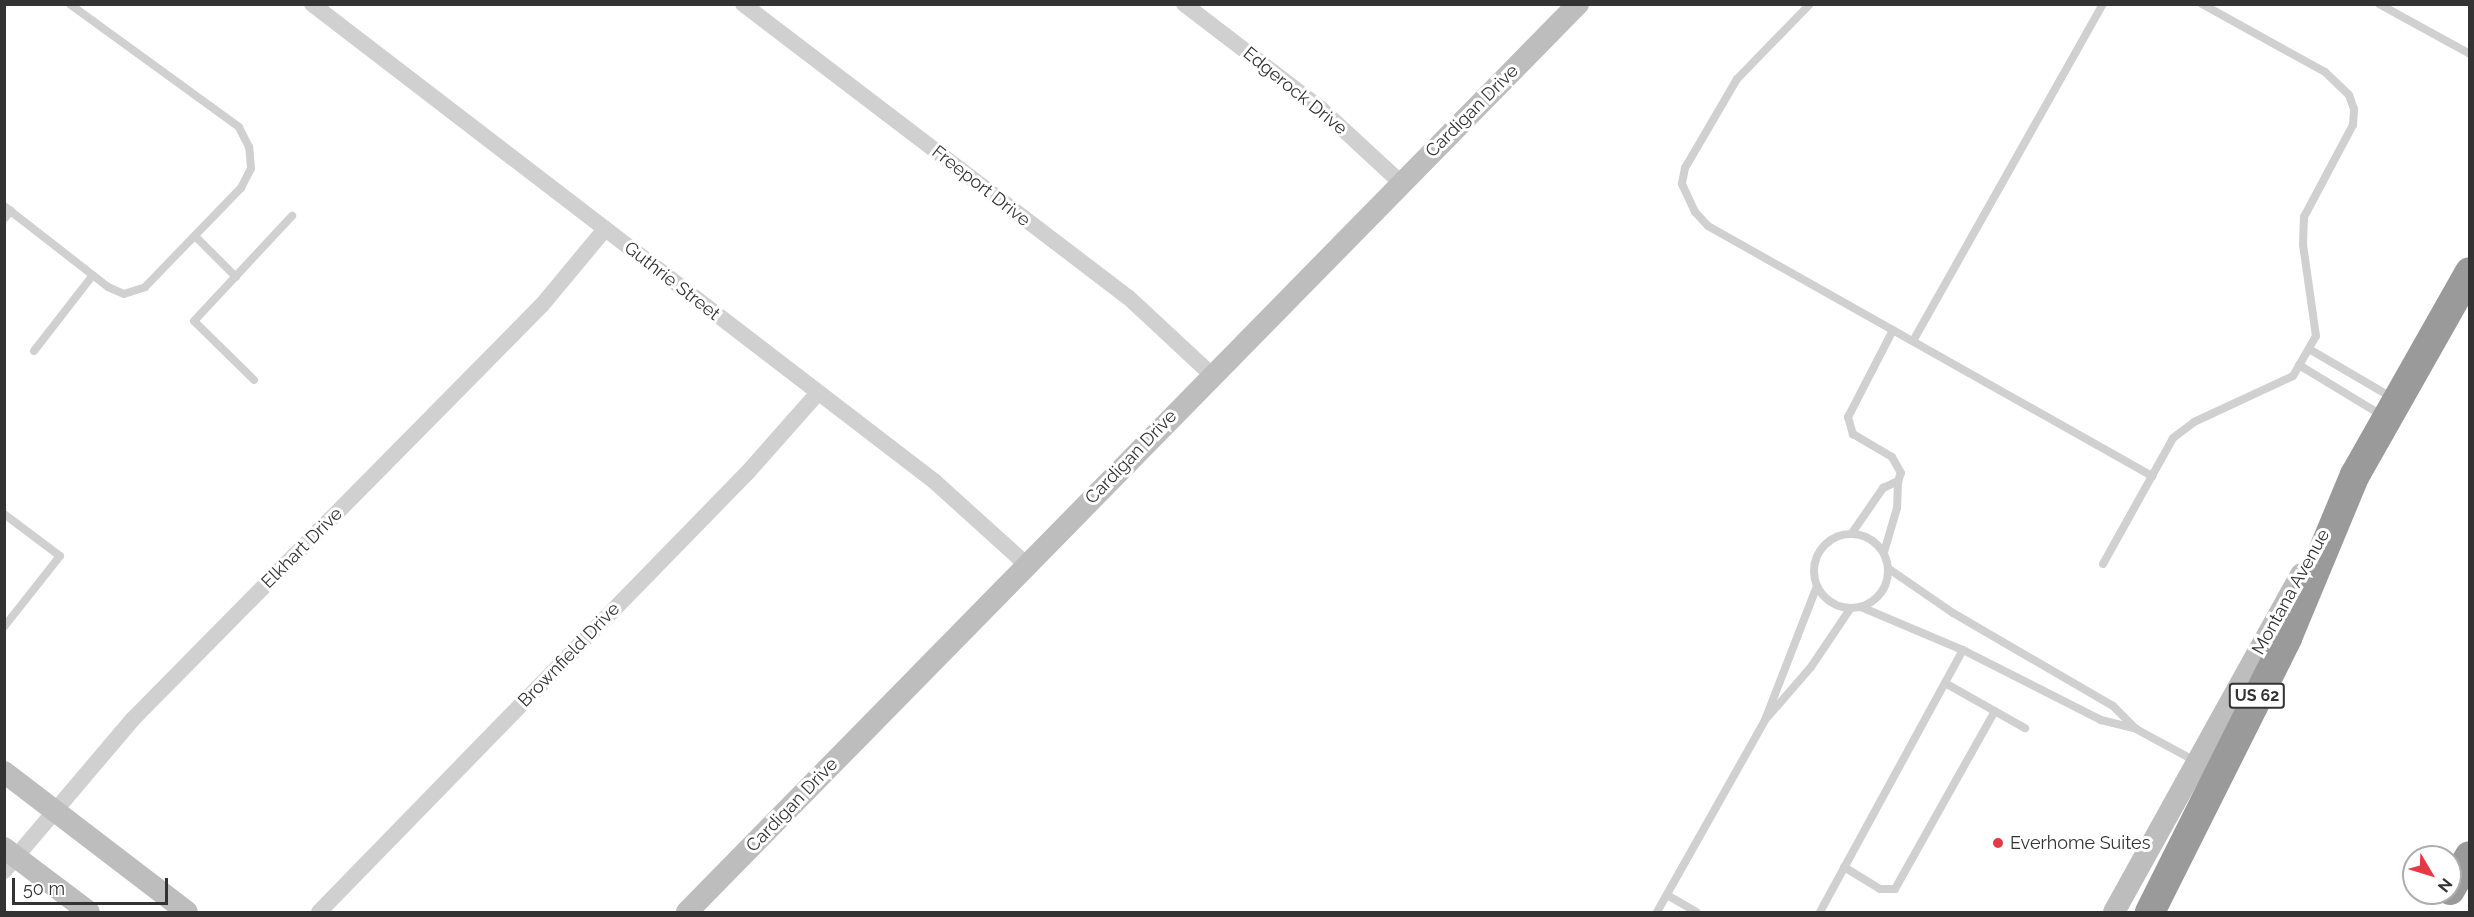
<!DOCTYPE html>
<html>
<head>
<meta charset="utf-8">
<style>
  body { margin:0 }
  #map { position:relative; width:2474px; height:917px; overflow:hidden; background:#fff; font-family:Raleway,sans-serif }
  div>[style] { position:absolute }
  .lane>* { height:8px; margin:-4px; padding:0 4px; transform-origin:4px; border-radius:4px; background:#d0d0d0 }
  .lane>.ring { margin:-4px; padding:0; box-sizing:content-box; background:none; border:8px solid #d0d0d0; border-radius:50% }
  .street>* { height:16px; margin:-8px; padding:0 8px; transform-origin:8px; border-radius:8px; background:#d0d0d0 }
  .secondary>* { height:22px; margin:-11px; padding:0 11px; transform-origin:11px; border-radius:11px; background:#bdbdbd }
  .highway>* { height:30px; margin:-15px; padding:0 15px; transform-origin:15px; border-radius:15px; background:#9a9a9a }
  .dots>* { width:16px; height:16px; translate:-50% -50%; box-sizing:border-box; border:3px solid #fff; border-radius:50% }
  span { translate:-50% -50%; white-space:nowrap; text-align:center; line-height:1.15; -webkit-text-stroke:6px #fff; paint-order:stroke }
  .shield-label span { padding:2px 4px; background:#fff; border:2px solid; border-radius:4px; -webkit-text-stroke-width:0 }
  .shield-label { font-size:16px; color:#333; font-weight:700 }
  .street-label { font-size:18px; color:#333 }
  .poi-label { font-size:18px; color:#333 }
  .left { translate:0 -50%; text-align:left }
  .frame { position:absolute; inset:0; border:6px solid #333; pointer-events:none }
  .north { position:absolute; left:2402px; top:845px; width:60px; height:60px; box-sizing:border-box; background:#fff; border:2px solid #adadad; border-radius:50%; rotate:128deg; font-size:16px; font-weight:700; line-height:24px; text-align:center; color:#333 }
  .north::after { content:''; display:block; margin:auto; width:21px; height:27px; background:#e63946; clip-path:polygon(50% 0,100% 100%,50% 72%,0 100%) }
  .scale { position:absolute; left:12px; top:878px; width:156px; height:27px; box-sizing:border-box; border:3px solid #333; border-top:0; padding-left:8px; font-size:18px; line-height:21px; white-space:nowrap; color:#333; -webkit-text-stroke:4px #fff; paint-order:stroke }
</style>
</head>
<body>
<div id="map">
  <div class="lane">
    <i style="left:1810px;top:4px;width:105px;rotate:134.2deg"></i>
    <i style="left:1737px;top:79px;width:103px;rotate:120.3deg"></i>
    <i style="left:1685px;top:168px;width:16px;rotate:101deg"></i>
    <i style="left:1682px;top:184px;width:31px;rotate:65deg"></i>
    <i style="left:1695px;top:212px;width:19px;rotate:47deg"></i>
    <i style="left:1708px;top:226px;width:510px;rotate:29.38deg"></i>
    <i style="left:2379px;top:4px;width:104px;rotate:28.8deg"></i>
    <i style="left:4px;top:206px;width:132px;rotate:37.9deg"></i>
    <i style="left:108px;top:287px;width:17px;rotate:24deg"></i>
    <i style="left:124px;top:294px;width:22px;rotate:-18deg"></i>
    <i style="left:145px;top:287px;width:138px;rotate:-45.9deg"></i>
    <i style="left:241px;top:188px;width:22px;rotate:-63deg"></i>
    <i style="left:251px;top:168px;width:21px;rotate:-95deg"></i>
    <i style="left:249px;top:147px;width:22px;rotate:-117deg"></i>
    <i style="left:239px;top:127px;width:209px;rotate:-144deg"></i>
    <i style="left:4px;top:219px;width:11px;rotate:-49deg"></i>
    <i style="left:195px;top:236px;width:58px;rotate:45deg"></i>
    <i style="left:1893px;top:330px;width:98px;rotate:117.3deg"></i>
    <i style="left:1848px;top:417px;width:18px;rotate:74deg"></i>
    <i style="left:1853px;top:434px;width:45px;rotate:30.5deg"></i>
    <i style="left:1892px;top:457px;width:18px;rotate:61deg"></i>
    <i style="left:1901px;top:473px;width:9px;rotate:111deg"></i>
    <i style="left:1913px;top:341px;width:387px;rotate:-60.6deg"></i>
    <i style="left:2309px;top:349px;width:97px;rotate:30.3deg"></i>
    <i style="left:34px;top:351px;width:96px;rotate:-52.2deg"></i>
    <i style="left:2299px;top:365px;width:98px;rotate:31.3deg"></i>
    <i style="left:254px;top:380px;width:84px;rotate:-135.5deg"></i>
    <i style="left:194px;top:321px;width:144px;rotate:-47deg"></i>
    <i style="left:4px;top:514px;width:70px;rotate:36.9deg"></i>
    <i style="left:60px;top:556px;width:90px;rotate:128.3deg"></i>
    <i style="left:1852px;top:533px;width:55px;rotate:-55.4deg"></i>
    <i style="left:1883px;top:488px;width:17px;rotate:-25deg"></i>
    <i style="left:1898px;top:481px;width:27px;rotate:92deg"></i>
    <i style="left:1897px;top:508px;width:46px;rotate:106.5deg"></i>
    <i class="ring" style="left:1814px;top:534px;width:66px;height:66px"></i>
    <i style="left:2103px;top:564px;width:144px;rotate:-60.9deg"></i>
    <i style="left:2173px;top:438px;width:26px;rotate:-37deg"></i>
    <i style="left:2194px;top:422px;width:109px;rotate:-24.9deg"></i>
    <i style="left:2293px;top:376px;width:46px;rotate:-60.1deg"></i>
    <i style="left:2316px;top:336px;width:92px;rotate:-98.1deg"></i>
    <i style="left:2303px;top:245px;width:28px;rotate:-88deg"></i>
    <i style="left:2304px;top:217px;width:104px;rotate:-62deg"></i>
    <i style="left:2353px;top:125px;width:16px;rotate:-86deg"></i>
    <i style="left:2354px;top:109px;width:15px;rotate:-110deg"></i>
    <i style="left:2349px;top:95px;width:33px;rotate:-136deg"></i>
    <i style="left:2325px;top:72px;width:141px;rotate:-151.1deg"></i>
    <i style="left:1817px;top:586px;width:144px;rotate:111.2deg"></i>
    <i style="left:1765px;top:720px;width:70px;rotate:-49deg"></i>
    <i style="left:1811px;top:667px;width:70px;rotate:-56.1deg"></i>
    <i style="left:1861px;top:607px;width:111px;rotate:22.9deg"></i>
    <i style="left:1963px;top:650px;width:155px;rotate:26.9deg"></i>
    <i style="left:2101px;top:720px;width:36px;rotate:14deg"></i>
    <i style="left:2136px;top:729px;width:33px;rotate:-135deg"></i>
    <i style="left:2113px;top:706px;width:185px;rotate:-149.8deg"></i>
    <i style="left:1953px;top:613px;width:78px;rotate:-145.5deg"></i>
    <i style="left:1945px;top:683px;width:92px;rotate:29.4deg"></i>
    <i style="left:2136px;top:729px;width:69px;rotate:28.4deg"></i>
    <i style="left:1844px;top:867px;width:42px;rotate:31.4deg"></i>
    <i style="left:1880px;top:889px;width:15px"></i>
    <i style="left:1895px;top:889px;width:204px;rotate:-60.7deg"></i>
    <i style="left:1667px;top:895px;width:34px;rotate:30deg"></i>
    <i style="left:1657px;top:912px;width:220px;rotate:-60.6deg"></i>
    <i style="left:1820px;top:912px;width:298px;rotate:-61.4deg"></i>
  </div>
  <div class="street">
    <i style="left:312px;top:4px;width:784px;rotate:37.48deg"></i>
    <i style="left:934px;top:481px;width:124px;rotate:42.1deg"></i>
    <i style="left:743px;top:4px;width:484px;rotate:37.3deg"></i>
    <i style="left:1128px;top:297px;width:115px;rotate:42.9deg"></i>
    <i style="left:1184px;top:4px;width:171px;rotate:37.4deg"></i>
    <i style="left:1320px;top:108px;width:110px;rotate:42.8deg"></i>
    <i style="left:4px;top:871px;width:198px;rotate:-49.7deg"></i>
    <i style="left:132px;top:720px;width:583px;rotate:-45.35deg"></i>
    <i style="left:542px;top:305px;width:99px;rotate:-50.3deg"></i>
    <i style="left:319px;top:912px;width:615px;rotate:-45.73deg"></i>
    <i style="left:748px;top:472px;width:104px;rotate:-48.5deg"></i>
  </div>
  <div class="secondary">
    <i style="left:4px;top:772px;width:230px;rotate:37.4deg"></i>
    <i style="left:4px;top:848px;width:106px;rotate:37deg"></i>
    <i style="left:687px;top:912px;width:1272px;rotate:-45.54deg"></i>
    <i style="left:2114px;top:912px;width:386px;rotate:-61deg"></i>
  </div>
  <div class="highway">
    <i style="left:2450px;top:890px;width:39px;rotate:-60deg"></i>
    <i style="left:2150px;top:912px;width:306px;rotate:-63.4deg"></i>
    <i style="left:2287px;top:638px;width:177px;rotate:-67.4deg"></i>
    <i style="left:2355px;top:475px;width:233px;rotate:-60.5deg"></i>
  </div>
  <div class="dots">
    <i style="left:1998px;top:843px;background:#e63946"></i>
  </div>
  <div class="shield-label">
    <span style="left:2257px;top:696px">US 62</span>
  </div>
  <div class="street-label">
    <span style="left:1295px;top:91px;rotate:39deg">Edgerock Drive</span>
    <span style="left:1472px;top:111px;rotate:-45deg">Cardigan Drive</span>
    <span style="left:981px;top:186px;rotate:38deg">Freeport Drive</span>
    <span style="left:672px;top:281px;rotate:38deg">Guthrie Street</span>
    <span style="left:1131px;top:457px;rotate:-46deg">Cardigan Drive</span>
    <span style="left:302px;top:548px;rotate:-45deg">Elkhart Drive</span>
    <span style="left:2291px;top:592px;rotate:-61deg">Montana Avenue</span>
    <span style="left:569px;top:655px;rotate:-46deg">Brownfield Drive</span>
    <span style="left:792px;top:805px;rotate:-46deg">Cardigan Drive</span>
  </div>
  <div class="poi-label">
    <span class="left" style="left:2010px;top:843px">Everhome Suites</span>
  </div>
  <div class="frame"></div>
  <div class="north">N</div>
  <div class="scale">50 m</div>
</div>
</body>
</html>
